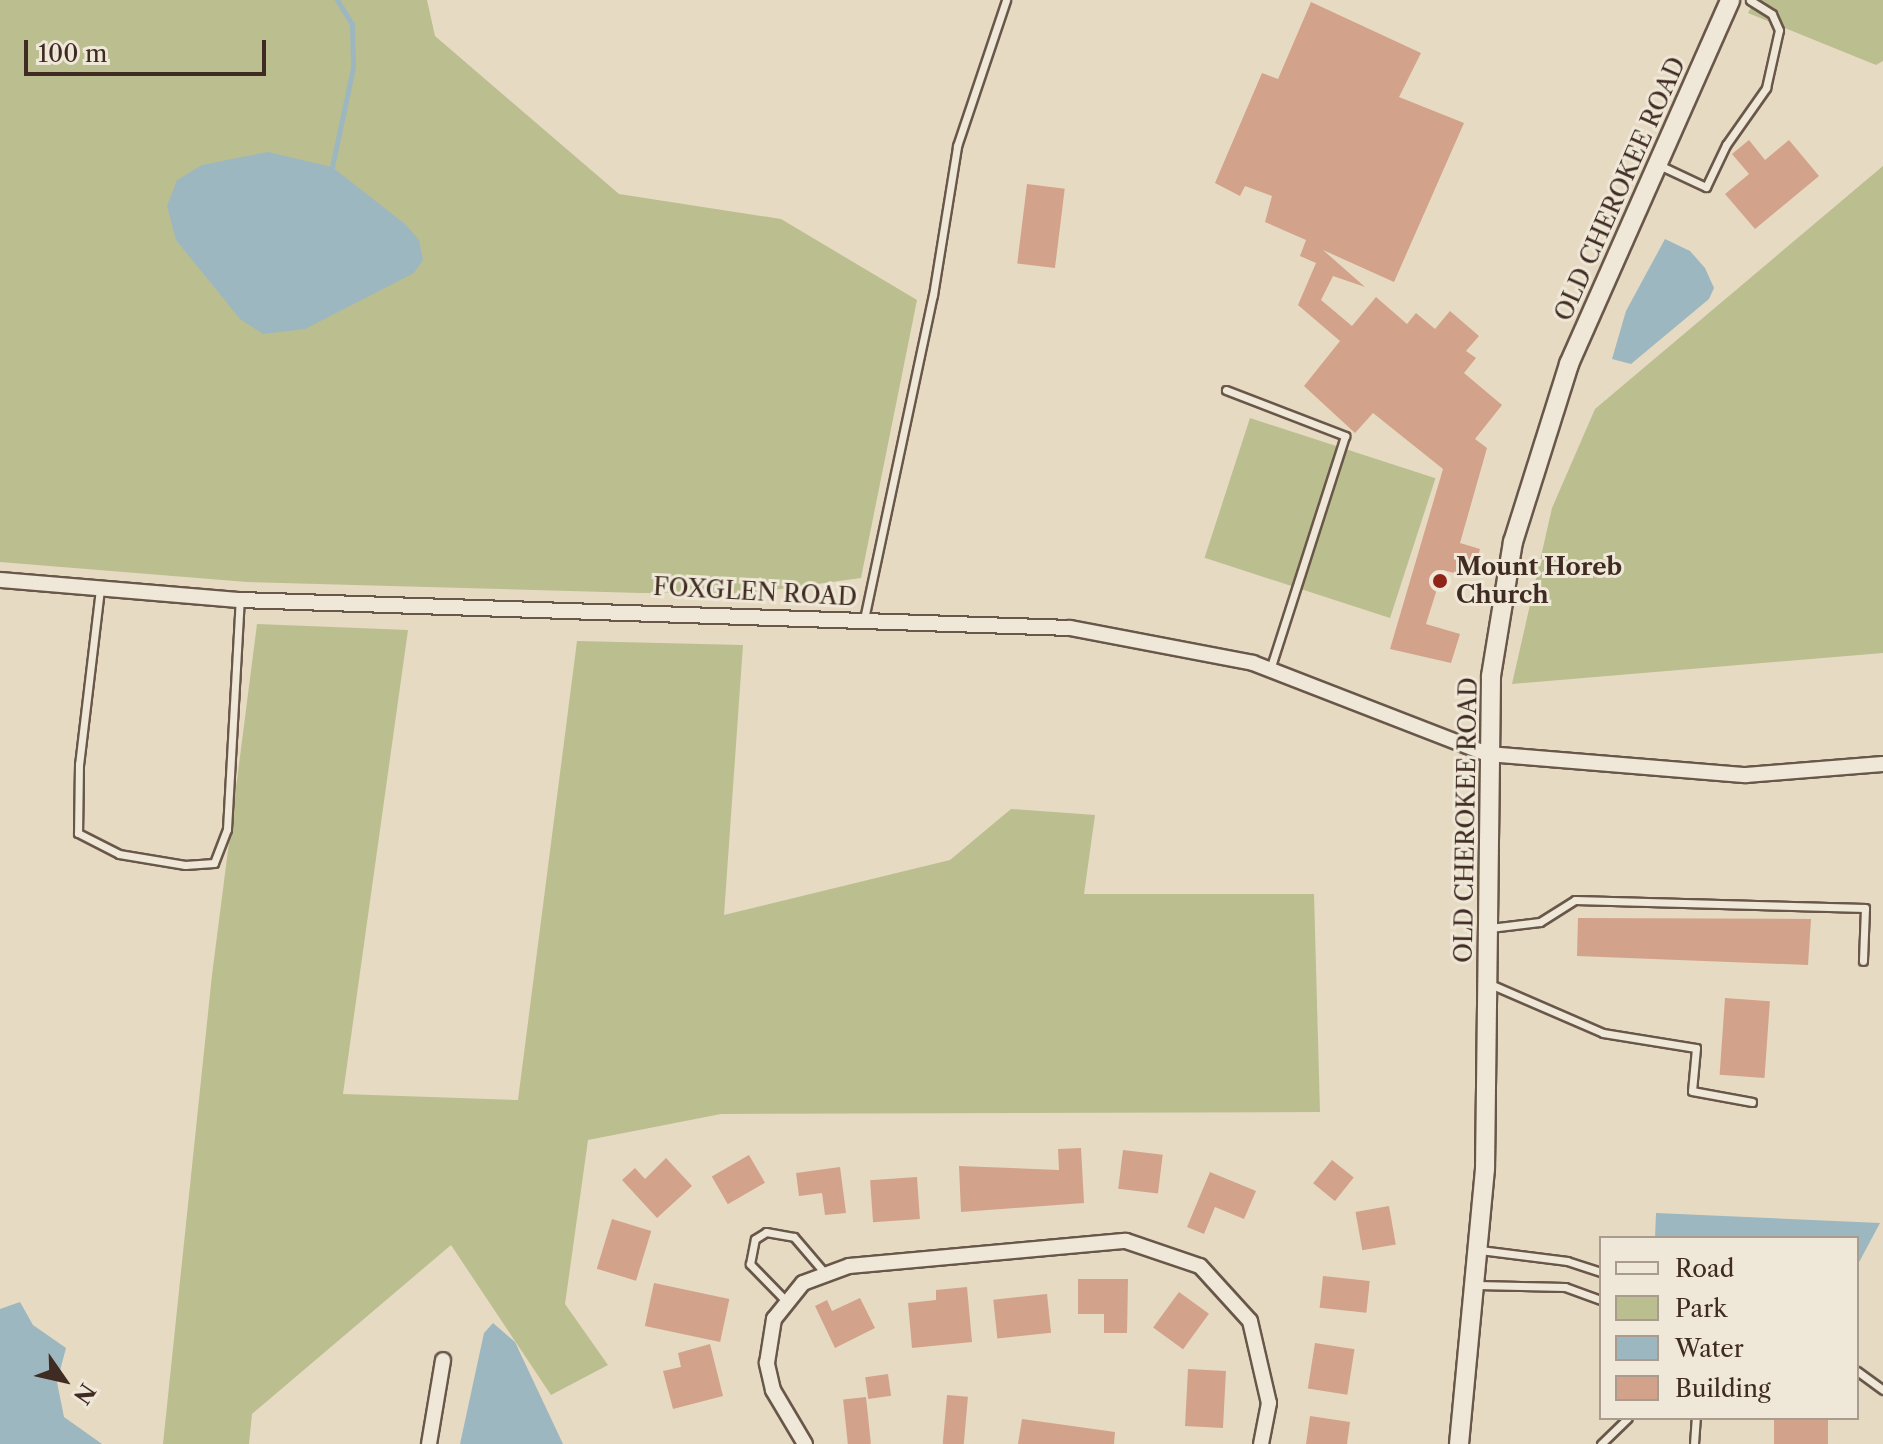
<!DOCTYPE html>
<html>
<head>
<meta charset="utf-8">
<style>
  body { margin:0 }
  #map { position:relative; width:1883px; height:1444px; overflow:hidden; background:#e6dac2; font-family:"Libre Caslon Text",serif }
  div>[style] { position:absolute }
  .green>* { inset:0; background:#bbbe8f; transform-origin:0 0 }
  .water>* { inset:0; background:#9db7c0 }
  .stream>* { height:5px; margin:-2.5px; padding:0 2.5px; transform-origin:2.5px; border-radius:2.5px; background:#9db7c0 }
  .building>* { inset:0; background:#d3a28b; transform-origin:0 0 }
  .roads { filter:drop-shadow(2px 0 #69574a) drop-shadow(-2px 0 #69574a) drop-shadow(0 2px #69574a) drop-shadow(0 -2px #69574a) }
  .service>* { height:7px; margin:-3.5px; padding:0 3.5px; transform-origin:3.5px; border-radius:3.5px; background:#efe7d7 }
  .minor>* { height:14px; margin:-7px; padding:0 7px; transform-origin:7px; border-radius:7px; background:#efe7d7 }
  .tertiary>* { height:18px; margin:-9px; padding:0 9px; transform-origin:9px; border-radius:9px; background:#efe7d7 }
  .dots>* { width:22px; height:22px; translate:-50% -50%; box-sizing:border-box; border:4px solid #efe7d7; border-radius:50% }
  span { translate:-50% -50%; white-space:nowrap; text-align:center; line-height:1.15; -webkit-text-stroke:6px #efe7d7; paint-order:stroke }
  .street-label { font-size:24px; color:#3f2b22 }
  .poi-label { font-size:24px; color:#3f2b22; font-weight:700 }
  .left { translate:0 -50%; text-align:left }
  .legend { position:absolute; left:1599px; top:1236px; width:260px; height:184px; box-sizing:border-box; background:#efe7d7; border:2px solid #a99c8f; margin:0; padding:10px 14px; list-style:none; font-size:24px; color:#3f2b22 }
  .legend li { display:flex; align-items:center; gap:16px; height:40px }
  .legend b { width:40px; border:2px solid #a99c8f }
  .north { position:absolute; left:24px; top:1340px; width:80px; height:80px; -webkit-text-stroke:6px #efe7d7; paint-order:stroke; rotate:124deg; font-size:22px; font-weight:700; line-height:32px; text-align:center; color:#3f2b22 }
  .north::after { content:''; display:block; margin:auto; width:28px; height:36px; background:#3f2b22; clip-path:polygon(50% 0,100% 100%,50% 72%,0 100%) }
  .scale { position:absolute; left:24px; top:40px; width:242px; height:36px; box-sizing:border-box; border:4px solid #3f2b22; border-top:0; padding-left:10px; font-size:24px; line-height:28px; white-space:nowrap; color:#3f2b22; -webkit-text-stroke:6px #efe7d7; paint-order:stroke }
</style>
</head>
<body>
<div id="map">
  <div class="green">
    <i style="clip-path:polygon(0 0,427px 0,435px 36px,619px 194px,781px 219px,917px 300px,861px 578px,750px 593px,641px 593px,247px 582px,0 562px)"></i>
    <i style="clip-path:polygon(1755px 0,1883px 0,1883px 61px,1876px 65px,1748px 13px)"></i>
    <i style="clip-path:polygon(1883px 166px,1883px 653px,1512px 684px,1552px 508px,1595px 409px)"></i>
    <i style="left:1250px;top:418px;width:195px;height:147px;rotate:18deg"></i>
    <i style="clip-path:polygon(257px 624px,408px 630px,343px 1094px,518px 1100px,577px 641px,743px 645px,724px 915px,950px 860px,1011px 809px,1095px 815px,1084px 894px,1314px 894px,1320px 1112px,721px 1114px,588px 1140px,565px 1304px,608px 1365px,551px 1395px,451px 1245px,252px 1414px,249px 1444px,163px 1444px,212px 975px)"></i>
  </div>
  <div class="water">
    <i style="clip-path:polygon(268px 152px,332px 167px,405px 224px,419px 240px,423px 260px,414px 273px,305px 329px,263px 334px,240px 319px,176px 240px,167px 206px,177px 180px,202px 165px)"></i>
    <i style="clip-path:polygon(1665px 239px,1690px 251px,1705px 268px,1714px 288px,1709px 299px,1631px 364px,1612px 359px,1626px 311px)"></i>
    <i style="clip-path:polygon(1656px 1213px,1880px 1223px,1857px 1266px,1857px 1238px,1655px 1238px)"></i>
    <i style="clip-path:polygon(20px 1302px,33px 1325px,66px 1348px,57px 1382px,64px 1417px,102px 1444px,0 1444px,0 1309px)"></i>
    <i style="clip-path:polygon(493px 1323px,515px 1342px,563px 1444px,460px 1444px,484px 1333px)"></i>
  </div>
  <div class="stream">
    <i style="left:332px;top:167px;width:102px;rotate:-78.1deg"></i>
    <i style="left:353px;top:67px;width:43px;rotate:-91.3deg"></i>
    <i style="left:352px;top:24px;width:28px;rotate:-122deg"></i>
  </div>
  <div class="building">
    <i style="clip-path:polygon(1311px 2px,1421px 53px,1399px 97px,1464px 123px,1394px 282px,1323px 250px,1365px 287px,1333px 276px,1321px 300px,1352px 326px,1376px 297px,1407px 324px,1416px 313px,1435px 329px,1450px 311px,1479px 336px,1466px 351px,1476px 358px,1464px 373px,1502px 405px,1475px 439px,1487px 448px,1460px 543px,1480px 549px,1472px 578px,1443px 570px,1426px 624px,1460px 634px,1451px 663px,1390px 649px,1443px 469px,1373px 413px,1355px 433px,1304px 386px,1340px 341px,1298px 305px,1316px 263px,1300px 256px,1306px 240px,1265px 222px,1272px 196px,1245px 186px,1240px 196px,1215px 183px,1262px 73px,1278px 79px)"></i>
    <i style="clip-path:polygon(1749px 140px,1765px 160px,1789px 140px,1819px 176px,1755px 229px,1725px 194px,1749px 174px,1732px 154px)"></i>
    <i style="left:1027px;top:184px;width:38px;height:80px;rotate:7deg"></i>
    <i style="clip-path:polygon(1578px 918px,1811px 919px,1808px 965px,1577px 956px)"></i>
    <i style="left:1725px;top:998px;width:45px;height:77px;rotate:4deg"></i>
    <i style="clip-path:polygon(1081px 1148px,1084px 1203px,961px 1212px,959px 1166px,1059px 1170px,1058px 1149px)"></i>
    <i style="left:1123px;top:1150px;width:40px;height:39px;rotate:7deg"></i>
    <i style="left:749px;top:1155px;width:32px;height:43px;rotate:60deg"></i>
    <i style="clip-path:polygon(666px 1158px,692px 1186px,657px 1218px,622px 1180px,635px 1168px,645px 1179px)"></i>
    <i style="left:1332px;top:1160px;width:28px;height:30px;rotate:39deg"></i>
    <i style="clip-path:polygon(840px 1167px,846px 1213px,825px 1215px,822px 1193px,799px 1196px,796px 1173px)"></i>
    <i style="clip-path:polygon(1210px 1172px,1256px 1191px,1244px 1219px,1215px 1207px,1204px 1234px,1187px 1227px)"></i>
    <i style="left:917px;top:1177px;width:42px;height:47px;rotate:86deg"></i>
    <i style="left:1389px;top:1206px;width:39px;height:34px;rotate:80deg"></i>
    <i style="left:612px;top:1219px;width:41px;height:52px;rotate:17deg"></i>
    <i style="left:1323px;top:1276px;width:47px;height:32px;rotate:6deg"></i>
    <i style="clip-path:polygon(1078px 1279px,1128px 1279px,1127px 1333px,1104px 1333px,1104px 1314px,1078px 1314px)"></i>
    <i style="left:654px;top:1283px;width:77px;height:44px;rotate:12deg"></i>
    <i style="clip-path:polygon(967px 1287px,972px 1342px,912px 1348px,908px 1303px,936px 1300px,936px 1290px)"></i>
    <i style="left:1179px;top:1292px;width:37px;height:44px;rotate:36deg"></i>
    <i style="left:1047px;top:1294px;width:39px;height:54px;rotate:84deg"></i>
    <i style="clip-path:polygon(860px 1298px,875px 1328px,835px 1348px,815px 1306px,827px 1300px,832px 1311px)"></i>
    <i style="left:1315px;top:1343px;width:40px;height:46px;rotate:9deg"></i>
    <i style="clip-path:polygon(710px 1344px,723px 1396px,673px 1409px,663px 1371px,681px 1367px,678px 1353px)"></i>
    <i style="left:1188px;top:1369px;width:38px;height:57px;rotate:3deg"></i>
    <i style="left:888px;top:1374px;width:22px;height:23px;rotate:82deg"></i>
    <i style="left:947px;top:1395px;width:21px;height:49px;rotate:5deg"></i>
    <i style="left:866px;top:1397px;width:47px;height:23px;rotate:84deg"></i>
    <i style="clip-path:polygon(1310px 1416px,1350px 1422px,1347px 1444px,1306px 1444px)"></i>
    <i style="left:1774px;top:1418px;width:54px;height:26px"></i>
    <i style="clip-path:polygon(1022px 1419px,1115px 1432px,1114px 1444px,1018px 1444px)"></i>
  </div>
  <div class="roads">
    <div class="service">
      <i style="left:1659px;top:165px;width:52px;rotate:25.1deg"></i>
      <i style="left:1706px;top:187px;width:47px;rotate:-64.5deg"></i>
      <i style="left:1726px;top:145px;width:70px;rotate:-54.9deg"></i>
      <i style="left:1766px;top:88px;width:59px;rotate:-77.4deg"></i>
      <i style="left:1779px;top:30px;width:17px;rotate:-114deg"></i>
      <i style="left:1772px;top:14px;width:26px;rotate:-148deg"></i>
      <i style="left:1226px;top:390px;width:128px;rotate:21.1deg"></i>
      <i style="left:1345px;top:436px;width:245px;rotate:107.8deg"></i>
      <i style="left:100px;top:589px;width:176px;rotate:96.8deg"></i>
      <i style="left:79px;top:764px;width:69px;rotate:90.8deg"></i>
      <i style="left:78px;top:833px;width:46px;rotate:27.1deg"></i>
      <i style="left:119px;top:854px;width:67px;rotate:9.5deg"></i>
      <i style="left:185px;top:865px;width:29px;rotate:-4deg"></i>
      <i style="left:214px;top:863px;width:36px;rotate:-69deg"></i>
      <i style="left:227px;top:829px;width:229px;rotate:-86.8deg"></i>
      <i style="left:864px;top:619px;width:331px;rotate:-78deg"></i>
      <i style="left:933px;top:295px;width:151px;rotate:-80.8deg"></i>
      <i style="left:957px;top:146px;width:154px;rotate:-71.4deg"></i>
      <i style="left:1490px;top:928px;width:50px;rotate:-6.8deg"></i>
      <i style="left:1540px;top:922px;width:41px;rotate:-32.2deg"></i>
      <i style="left:1575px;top:900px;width:290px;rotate:1.6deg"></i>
      <i style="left:1865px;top:908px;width:53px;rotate:92.2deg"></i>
      <i style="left:1490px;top:984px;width:123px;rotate:23.4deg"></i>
      <i style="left:1603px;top:1033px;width:94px;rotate:9.2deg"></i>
      <i style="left:1696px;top:1048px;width:43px;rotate:95.3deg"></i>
      <i style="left:1692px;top:1091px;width:61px;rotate:10.4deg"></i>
      <i style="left:1480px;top:1250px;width:88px;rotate:7.2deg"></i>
      <i style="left:1567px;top:1261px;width:36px;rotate:18deg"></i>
      <i style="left:1477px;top:1285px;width:88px;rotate:1.3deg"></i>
      <i style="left:1565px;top:1287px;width:38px;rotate:20deg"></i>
      <i style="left:786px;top:1301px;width:52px;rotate:-134.2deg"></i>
      <i style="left:750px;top:1264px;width:25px;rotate:-79deg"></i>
      <i style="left:755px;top:1239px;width:13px;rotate:-32deg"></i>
      <i style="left:766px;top:1232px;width:28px;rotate:10deg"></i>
      <i style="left:794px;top:1237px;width:46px;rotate:49.4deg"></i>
      <i style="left:1857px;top:1371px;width:32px;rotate:36deg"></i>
      <i style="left:1601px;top:1444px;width:37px;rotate:-44deg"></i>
      <i style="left:1694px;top:1444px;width:26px;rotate:-86deg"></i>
    </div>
    <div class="minor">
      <i style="left:0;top:580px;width:241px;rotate:4.8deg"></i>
      <i style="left:240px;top:600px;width:830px;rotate:1.93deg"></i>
      <i style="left:1070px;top:628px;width:186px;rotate:10.8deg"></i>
      <i style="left:1253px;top:663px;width:252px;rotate:21.2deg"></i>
      <i style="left:1488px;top:754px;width:259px;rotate:4.7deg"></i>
      <i style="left:1746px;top:775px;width:137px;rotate:-4.6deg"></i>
      <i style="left:429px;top:1444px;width:85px;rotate:-80.5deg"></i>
      <i style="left:805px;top:1444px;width:63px;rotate:-120.7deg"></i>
      <i style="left:773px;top:1390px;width:28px;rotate:-103deg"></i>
      <i style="left:767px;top:1363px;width:45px;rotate:-81deg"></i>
      <i style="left:774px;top:1319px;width:46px;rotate:-51.1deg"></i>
      <i style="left:803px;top:1283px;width:49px;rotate:-20.3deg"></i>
      <i style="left:849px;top:1266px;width:278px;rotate:-5.2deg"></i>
      <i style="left:1126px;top:1241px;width:78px;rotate:18.7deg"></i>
      <i style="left:1200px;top:1266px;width:74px;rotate:47.7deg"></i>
      <i style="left:1250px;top:1321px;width:84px;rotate:77deg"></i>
      <i style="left:1269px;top:1403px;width:42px;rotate:101deg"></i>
    </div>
    <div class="tertiary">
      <i style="left:1459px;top:1444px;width:276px;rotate:-84.6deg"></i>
      <i style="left:1485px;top:1169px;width:493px;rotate:-89.3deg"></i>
      <i style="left:1491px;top:676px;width:136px;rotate:-80.7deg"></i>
      <i style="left:1513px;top:542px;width:187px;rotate:-72.5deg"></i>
      <i style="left:1569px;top:364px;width:398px;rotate:-66.1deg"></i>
    </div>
  </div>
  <div class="dots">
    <i style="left:1440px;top:581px;background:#8f2418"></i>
  </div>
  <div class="street-label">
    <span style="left:1620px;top:189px;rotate:-66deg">OLD CHEROKEE ROAD</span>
    <span style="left:755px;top:592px;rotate:3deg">FOXGLEN ROAD</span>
    <span style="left:1466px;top:820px;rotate:-89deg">OLD CHEROKEE ROAD</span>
  </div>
  <div class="poi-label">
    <span class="left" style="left:1456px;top:581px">Mount Horeb<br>Church</span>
  </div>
  <ul class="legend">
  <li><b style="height:10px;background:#efe7d7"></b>Road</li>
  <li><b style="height:22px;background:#bbbe8f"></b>Park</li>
  <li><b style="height:22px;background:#9db7c0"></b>Water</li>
  <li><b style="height:22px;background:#d3a28b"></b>Building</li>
  </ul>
  <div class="north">N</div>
  <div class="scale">100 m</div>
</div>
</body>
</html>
